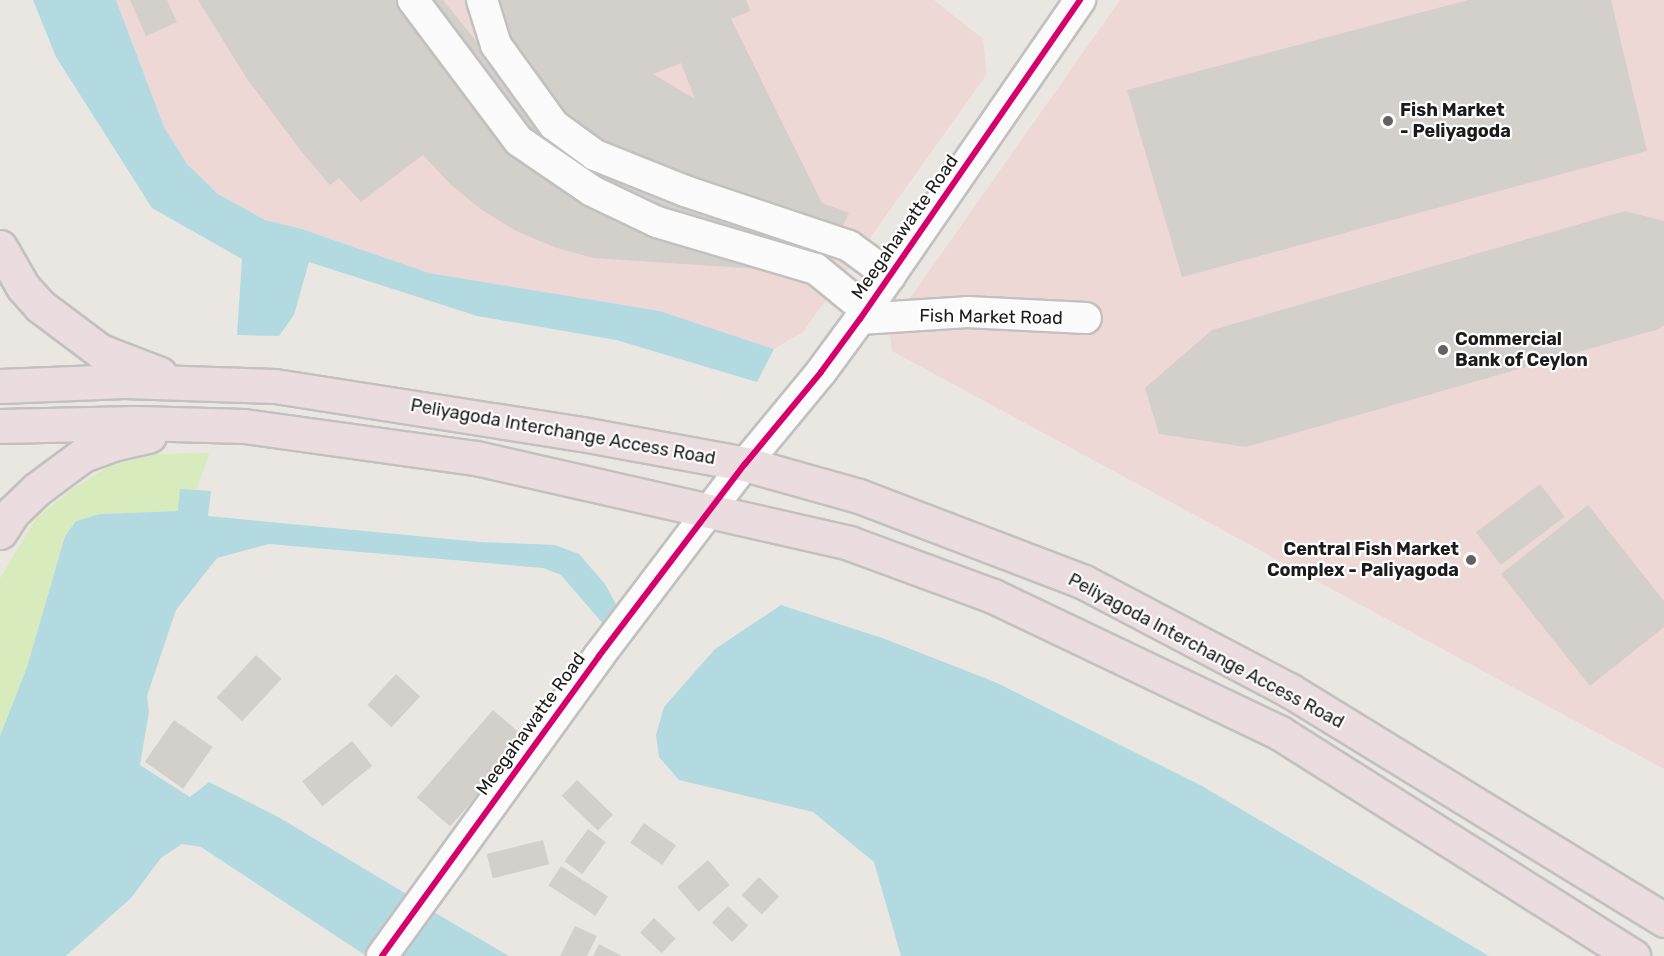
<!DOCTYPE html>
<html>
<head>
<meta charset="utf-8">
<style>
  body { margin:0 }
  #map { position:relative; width:1664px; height:956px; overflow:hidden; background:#eae7e2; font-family:Rubik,sans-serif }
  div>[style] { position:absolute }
  .commercial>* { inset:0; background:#eed8d6 }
  .grass>* { inset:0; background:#d8ebbd }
  .water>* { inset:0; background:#b3dae1 }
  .building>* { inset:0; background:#d3cfcb; transform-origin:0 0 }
  .roads { filter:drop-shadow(2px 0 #c2c1bf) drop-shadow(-2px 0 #c2c1bf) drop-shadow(0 2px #c2c1bf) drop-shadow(0 -2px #c2c1bf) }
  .minor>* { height:30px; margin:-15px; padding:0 15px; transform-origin:15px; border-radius:15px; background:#fcfbfb }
  .highway>* { height:33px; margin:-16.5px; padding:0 16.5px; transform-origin:16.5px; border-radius:16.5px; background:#eadcdf }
  .cycleway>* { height:6px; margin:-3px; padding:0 3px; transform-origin:3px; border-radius:3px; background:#d6006c }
  .dots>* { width:16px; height:16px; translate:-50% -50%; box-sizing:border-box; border:3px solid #fff; border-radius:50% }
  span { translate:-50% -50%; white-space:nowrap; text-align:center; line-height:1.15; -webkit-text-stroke:4.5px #fff; paint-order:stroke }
  .poi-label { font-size:18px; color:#1b1b1b; font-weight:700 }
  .left { translate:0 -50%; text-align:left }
  .right { translate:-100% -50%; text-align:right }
  .street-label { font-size:18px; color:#1b1b1b }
</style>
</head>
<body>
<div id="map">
  <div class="commercial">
    <i style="clip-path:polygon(116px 0,934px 0,983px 39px,987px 74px,803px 332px,774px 349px,660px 311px,429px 273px,302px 229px,265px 220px,218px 194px,187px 164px,164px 127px)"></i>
    <i style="clip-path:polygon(1120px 0,1664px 0,1664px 769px,892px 351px,889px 328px)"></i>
  </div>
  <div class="grass">
    <i style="clip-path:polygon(210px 453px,195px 493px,179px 511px,100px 514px,76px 521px,65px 536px,27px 667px,0 736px,0 578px,36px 518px,75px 487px,110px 466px,153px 454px)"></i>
  </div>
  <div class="water">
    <i style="clip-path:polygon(33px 0,116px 0,164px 127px,187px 164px,218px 194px,265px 220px,302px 229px,429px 273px,660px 311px,774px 349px,757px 382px,616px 340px,477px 316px,309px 262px,294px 315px,279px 336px,237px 335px,242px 259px,152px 208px,56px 57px)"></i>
    <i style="clip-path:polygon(180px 489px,211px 491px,208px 516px,480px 542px,555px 545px,579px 554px,605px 584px,618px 608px,605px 626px,561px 575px,543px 568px,269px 544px,217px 558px,176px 610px,147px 696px,149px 712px,140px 765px,190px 797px,209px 782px,280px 818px,408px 895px,374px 950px,365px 955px,201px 847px,182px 844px,161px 858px,131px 898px,66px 956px,0 956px,0 736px,27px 667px,65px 536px,76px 521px,100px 514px,178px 511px)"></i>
    <i style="clip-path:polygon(781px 605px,885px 639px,995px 682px,1202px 786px,1489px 956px,901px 956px,874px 862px,813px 812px,679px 780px,659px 757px,656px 735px,664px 707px,715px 649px)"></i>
    <i style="clip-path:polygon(420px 904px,509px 956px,385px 956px)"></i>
  </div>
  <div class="building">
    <i style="clip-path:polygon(130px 0,167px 0,177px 22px,146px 36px)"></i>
    <i style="clip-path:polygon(evenodd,198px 0,443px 0,484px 51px,465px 0,746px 0,750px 11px,731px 19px,822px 203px,849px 213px,819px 273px,593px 258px,554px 247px,516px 231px,482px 210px,450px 184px,423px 155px,361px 202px,339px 178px,330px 185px,301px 151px,247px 79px,198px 0,681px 63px,695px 99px,653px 74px,681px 63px)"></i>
    <i style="clip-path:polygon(1468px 0,1611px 0,1647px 151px,1182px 277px,1127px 90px)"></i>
    <i style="clip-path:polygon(1625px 211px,1664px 221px,1664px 325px,1659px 329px,1246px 447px,1159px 434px,1145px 388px,1212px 330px)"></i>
    <i style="left:1540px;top:484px;width:41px;height:80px;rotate:53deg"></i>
    <i style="clip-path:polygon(1588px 505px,1664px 601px,1664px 627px,1590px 686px,1501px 574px)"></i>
    <i style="left:256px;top:655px;width:35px;height:58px;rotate:43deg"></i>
    <i style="left:396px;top:674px;width:33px;height:42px;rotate:43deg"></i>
    <i style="left:493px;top:710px;width:44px;height:116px;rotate:41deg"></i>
    <i style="left:174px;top:720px;width:47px;height:51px;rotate:35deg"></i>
    <i style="left:352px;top:741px;width:32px;height:64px;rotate:51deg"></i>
    <i style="left:577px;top:780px;width:50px;height:22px;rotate:44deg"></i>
    <i style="left:644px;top:823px;width:39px;height:24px;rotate:35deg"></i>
    <i style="left:588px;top:829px;width:22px;height:40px;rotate:36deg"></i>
    <i style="left:543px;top:840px;width:25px;height:58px;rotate:76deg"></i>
    <i style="left:708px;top:860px;width:33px;height:41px;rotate:49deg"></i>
    <i style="left:561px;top:866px;width:56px;height:23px;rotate:33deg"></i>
    <i style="left:759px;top:877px;width:28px;height:25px;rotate:44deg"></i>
    <i style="left:728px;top:906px;width:28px;height:23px;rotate:44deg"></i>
    <i style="left:654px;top:918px;width:30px;height:20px;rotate:44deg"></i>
    <i style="clip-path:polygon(575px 926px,597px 936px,587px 956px,560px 956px)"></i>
    <i style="clip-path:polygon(599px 944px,622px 956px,593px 956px)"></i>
  </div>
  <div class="roads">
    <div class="minor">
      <i style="left:413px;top:0;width:176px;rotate:53.1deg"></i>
      <i style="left:519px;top:141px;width:88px;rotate:34.4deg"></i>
      <i style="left:592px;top:191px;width:72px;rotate:25.5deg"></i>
      <i style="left:657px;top:222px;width:166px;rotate:16.5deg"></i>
      <i style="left:816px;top:269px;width:65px;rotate:39.4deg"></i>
      <i style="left:482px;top:0;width:47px;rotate:72.7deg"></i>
      <i style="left:496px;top:45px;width:99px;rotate:54.1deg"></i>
      <i style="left:554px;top:125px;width:51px;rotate:36.2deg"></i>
      <i style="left:595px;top:155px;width:97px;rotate:21.8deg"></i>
      <i style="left:685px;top:191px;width:173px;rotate:18.5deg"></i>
      <i style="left:849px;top:246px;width:51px;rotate:36.2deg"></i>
      <i style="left:860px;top:319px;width:107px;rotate:-3.7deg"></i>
      <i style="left:967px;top:312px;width:119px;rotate:2.9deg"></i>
      <i style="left:382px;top:956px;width:370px;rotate:-54.1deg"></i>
      <i style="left:599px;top:656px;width:241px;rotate:-52.8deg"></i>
      <i style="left:745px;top:464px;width:119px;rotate:-50.4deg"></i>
      <i style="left:821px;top:372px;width:66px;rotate:-53.7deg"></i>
      <i style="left:860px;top:319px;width:388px;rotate:-55.4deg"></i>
    </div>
    <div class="highway">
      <i style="left:0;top:247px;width:46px;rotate:60.1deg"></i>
      <i style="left:23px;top:287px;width:25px;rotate:48deg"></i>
      <i style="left:40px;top:306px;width:75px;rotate:36.9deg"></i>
      <i style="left:100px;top:351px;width:64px;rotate:21deg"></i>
      <i style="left:0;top:386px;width:124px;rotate:-2.3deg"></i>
      <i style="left:124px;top:381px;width:151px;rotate:1.9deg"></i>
      <i style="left:275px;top:386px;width:311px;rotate:8.9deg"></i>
      <i style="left:582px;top:434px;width:166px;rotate:10.4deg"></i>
      <i style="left:745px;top:464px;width:118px;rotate:15.7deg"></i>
      <i style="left:859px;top:496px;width:241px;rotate:20.9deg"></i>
      <i style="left:1084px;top:582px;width:232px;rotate:27.8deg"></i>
      <i style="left:1289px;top:690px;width:440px;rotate:31.5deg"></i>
      <i style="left:0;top:426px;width:136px;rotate:-1.3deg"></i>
      <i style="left:136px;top:423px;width:108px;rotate:1.6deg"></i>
      <i style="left:244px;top:426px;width:234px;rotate:7.9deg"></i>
      <i style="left:476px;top:458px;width:383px;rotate:12.8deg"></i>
      <i style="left:849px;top:543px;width:153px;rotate:20.2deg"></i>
      <i style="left:993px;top:596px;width:318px;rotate:25.5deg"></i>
      <i style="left:1280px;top:733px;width:418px;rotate:32.3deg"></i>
      <i style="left:0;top:532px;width:24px;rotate:-57deg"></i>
      <i style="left:13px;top:512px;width:33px;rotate:-44deg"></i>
      <i style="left:37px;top:489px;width:57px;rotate:-36.5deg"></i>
      <i style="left:83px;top:455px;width:32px;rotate:-20deg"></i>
      <i style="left:113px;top:444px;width:37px;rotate:-13deg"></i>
    </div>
  </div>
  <div class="cycleway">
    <i style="left:382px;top:956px;width:370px;rotate:-54.1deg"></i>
    <i style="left:599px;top:656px;width:241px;rotate:-52.8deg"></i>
    <i style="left:745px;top:464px;width:119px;rotate:-50.4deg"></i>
    <i style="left:821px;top:372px;width:66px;rotate:-53.7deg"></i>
    <i style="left:860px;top:319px;width:388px;rotate:-55.4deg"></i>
  </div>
  <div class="dots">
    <i style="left:1388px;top:121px;background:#636261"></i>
    <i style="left:1443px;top:350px;background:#636261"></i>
    <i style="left:1471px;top:560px;background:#636261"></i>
  </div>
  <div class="poi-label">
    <span class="left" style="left:1400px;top:121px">Fish Market<br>- Peliyagoda</span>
    <span class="left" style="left:1455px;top:350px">Commercial<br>Bank of Ceylon</span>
    <span class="right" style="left:1459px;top:560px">Central Fish Market<br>Complex - Paliyagoda</span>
  </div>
  <div class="street-label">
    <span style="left:905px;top:227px;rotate:-55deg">Meegahawatte Road</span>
    <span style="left:991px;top:317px;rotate:1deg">Fish Market Road</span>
    <span style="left:563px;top:432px;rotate:10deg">Peliyagoda Interchange Access Road</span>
    <span style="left:1206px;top:651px;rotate:28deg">Peliyagoda Interchange Access Road</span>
    <span style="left:531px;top:724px;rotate:-54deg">Meegahawatte Road</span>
  </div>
</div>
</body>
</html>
